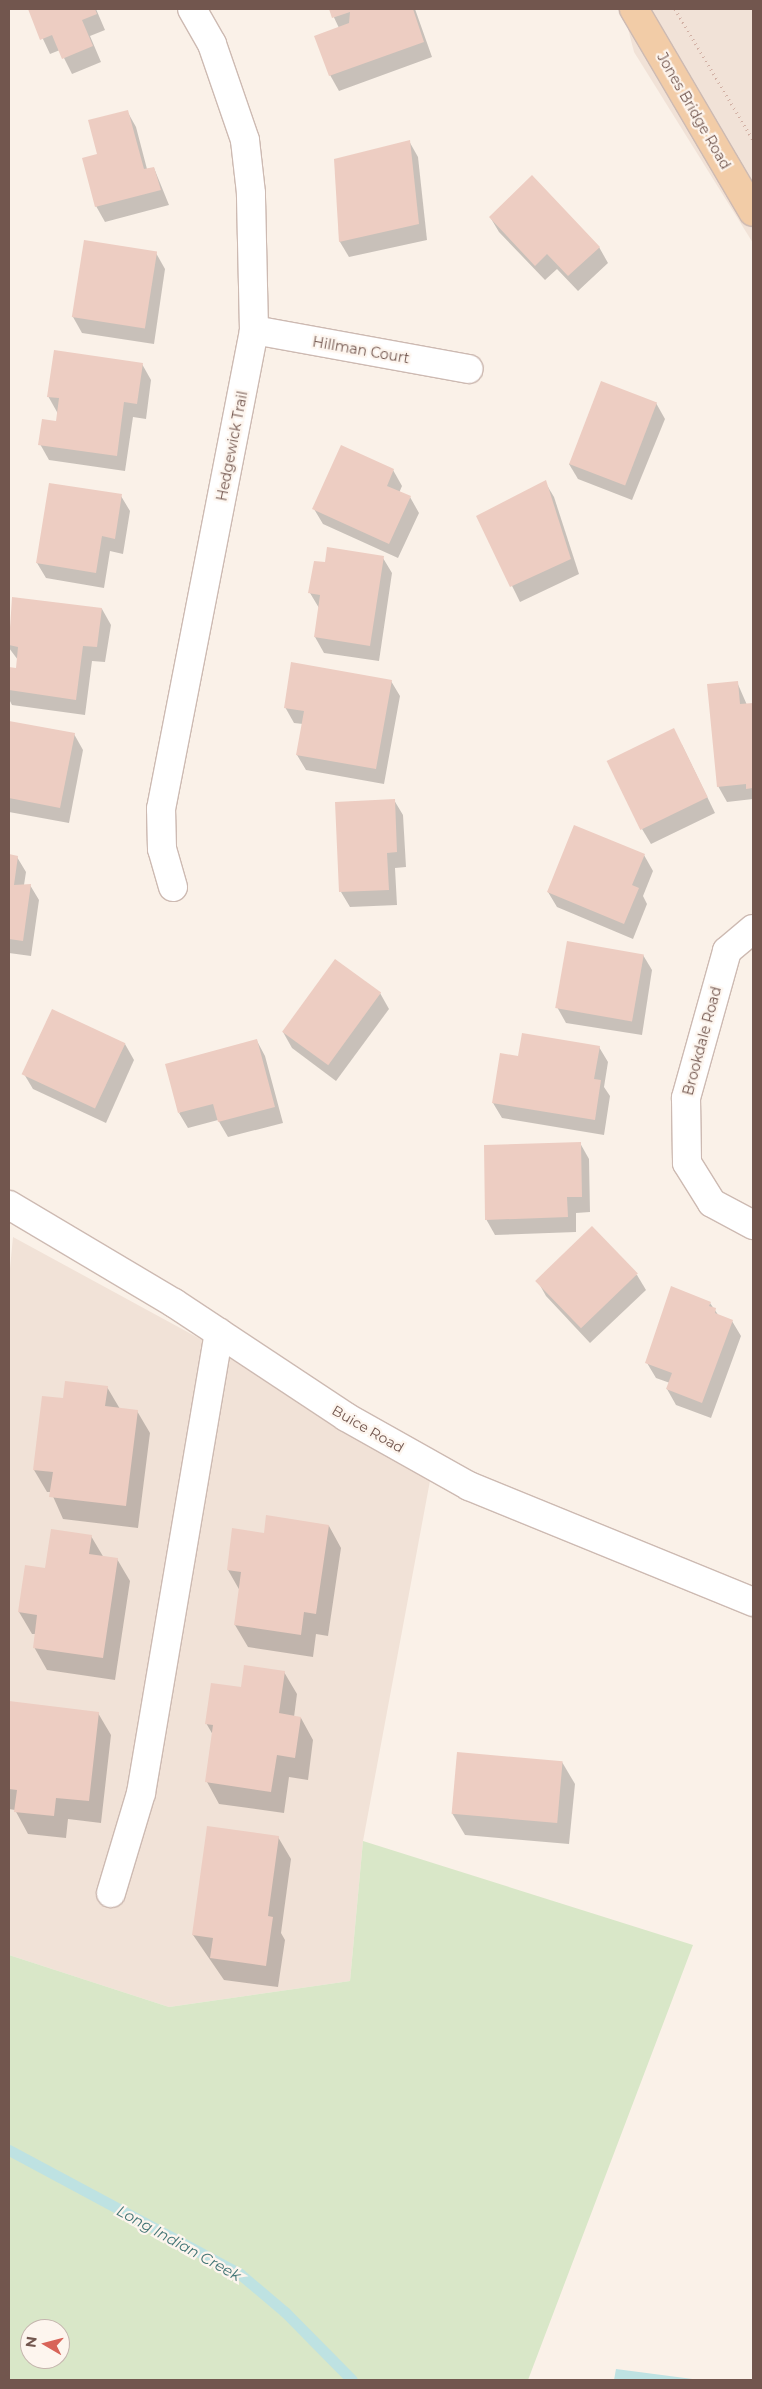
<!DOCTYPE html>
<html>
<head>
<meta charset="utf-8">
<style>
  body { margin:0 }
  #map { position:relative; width:762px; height:2389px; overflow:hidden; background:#faf1e8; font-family:Montserrat,sans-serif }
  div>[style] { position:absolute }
  .residential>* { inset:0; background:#f1e2d7 }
  .green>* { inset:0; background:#d9e7c8 }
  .water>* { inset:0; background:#bee2e2 }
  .shadow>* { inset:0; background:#0003 }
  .stream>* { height:11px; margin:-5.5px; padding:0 5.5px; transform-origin:5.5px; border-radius:5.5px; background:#bee2e2 }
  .building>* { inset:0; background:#edcdc2; transform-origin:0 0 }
  .path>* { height:3px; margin-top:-1.5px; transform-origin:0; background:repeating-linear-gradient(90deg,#d2b1a5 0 1px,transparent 0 5px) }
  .roads { filter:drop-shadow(1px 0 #cdbab2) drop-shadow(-1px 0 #cdbab2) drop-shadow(0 1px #cdbab2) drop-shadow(0 -1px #cdbab2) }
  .minor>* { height:28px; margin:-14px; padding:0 14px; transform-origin:14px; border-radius:14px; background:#fff }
  .major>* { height:28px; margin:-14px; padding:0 14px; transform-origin:14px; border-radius:14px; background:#f2cca7 }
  span { translate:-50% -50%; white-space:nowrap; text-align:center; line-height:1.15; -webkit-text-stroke:4.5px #fdf5ee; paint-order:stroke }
  .street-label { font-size:14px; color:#72564e }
  .water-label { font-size:15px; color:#437576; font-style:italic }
  .frame { position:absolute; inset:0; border:10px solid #72564e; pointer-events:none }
  .north { position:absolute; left:20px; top:2319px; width:50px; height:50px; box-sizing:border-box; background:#fdf5ee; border:1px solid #c5b5ae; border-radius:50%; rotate:278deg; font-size:14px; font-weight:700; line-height:20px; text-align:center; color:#72564e }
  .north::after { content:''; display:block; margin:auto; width:18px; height:22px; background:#d86459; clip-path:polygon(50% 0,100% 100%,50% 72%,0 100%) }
</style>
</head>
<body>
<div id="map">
  <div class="residential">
    <i style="clip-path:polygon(623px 9px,753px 9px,753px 243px,634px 52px)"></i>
    <i style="clip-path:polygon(13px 1237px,419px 1458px,432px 1470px,363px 1841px,350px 1981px,169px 2007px,9px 1955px,9px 1279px)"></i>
  </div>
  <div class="green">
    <i style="clip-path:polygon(evenodd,363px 1841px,693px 1945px,528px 2380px,9px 2380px,9px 1955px,169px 2007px,350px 1981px,363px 1841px,30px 2329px,60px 2329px,60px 2359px,30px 2359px,30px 2329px)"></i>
  </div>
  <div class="water">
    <i style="clip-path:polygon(616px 2369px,700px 2380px,614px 2380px)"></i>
  </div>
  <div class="shadow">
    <i style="clip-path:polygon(29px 9px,96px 9px,105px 30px,90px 36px,101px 62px,72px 74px,60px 50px,50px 54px)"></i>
    <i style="clip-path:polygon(330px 9px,415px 9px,432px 57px,339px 91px,330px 75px,339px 28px)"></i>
    <i style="clip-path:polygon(127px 111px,136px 127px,147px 169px,154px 168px,169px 205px,105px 222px,96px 206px,98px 155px)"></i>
    <i style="clip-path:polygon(409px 141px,418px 157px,427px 240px,349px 257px,340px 242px,335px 160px)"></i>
    <i style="clip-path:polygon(490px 217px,599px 247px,608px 263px,578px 291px,557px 269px,545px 280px,499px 232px)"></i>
    <i style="clip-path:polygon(156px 253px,165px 269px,154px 344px,82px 333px,73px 317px)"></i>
    <i style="clip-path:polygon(142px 364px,151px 380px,146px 419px,133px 417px,125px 471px,49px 460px,40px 444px,57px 423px,57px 412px,48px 396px)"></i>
    <i style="clip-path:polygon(656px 403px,665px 419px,632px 500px,578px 479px,569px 464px)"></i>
    <i style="clip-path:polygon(393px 470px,402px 486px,399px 493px,410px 497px,419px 513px,398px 558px,323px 524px,314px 509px)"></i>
    <i style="clip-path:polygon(545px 482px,554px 497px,579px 574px,520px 602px,478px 517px)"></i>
    <i style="clip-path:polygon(121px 496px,130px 511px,123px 554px,110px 551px,104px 588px,46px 578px,37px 563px)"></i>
    <i style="clip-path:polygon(383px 558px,392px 573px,379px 661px,324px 653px,315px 637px,319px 608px,310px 593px,326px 564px)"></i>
    <i style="clip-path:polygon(13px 598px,102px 609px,111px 625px,105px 662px,92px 661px,85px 715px,12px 705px,9px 699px,9px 668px,17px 669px,18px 660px,9px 648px)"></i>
    <i style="clip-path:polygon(391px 681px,400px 696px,384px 784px,306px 770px,297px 755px,303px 724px,294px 723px,285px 707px)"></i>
    <i style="clip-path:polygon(737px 682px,747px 705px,753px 705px,753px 799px,727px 802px,718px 786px)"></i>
    <i style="clip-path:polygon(9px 722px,74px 734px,83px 750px,69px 823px,9px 812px)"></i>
    <i style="clip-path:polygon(682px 745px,715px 813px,651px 844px,642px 829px)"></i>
    <i style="clip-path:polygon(394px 800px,403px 815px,406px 867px,395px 868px,397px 905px,350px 907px,341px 892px)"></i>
    <i style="clip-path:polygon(644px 855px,653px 871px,643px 896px,647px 904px,633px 939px,557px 907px,548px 892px)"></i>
    <i style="clip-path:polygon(9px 856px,17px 857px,26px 872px,24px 885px,30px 885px,39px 900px,31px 956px,9px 953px)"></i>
    <i style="clip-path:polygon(643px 955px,652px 970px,642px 1035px,566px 1023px,557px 1007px)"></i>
    <i style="clip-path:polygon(380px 993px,389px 1009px,336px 1081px,292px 1048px,283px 1032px)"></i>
    <i style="clip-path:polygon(257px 1041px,265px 1056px,283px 1123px,228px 1137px,218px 1120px,188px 1128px,179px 1113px)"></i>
    <i style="clip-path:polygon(125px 1044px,134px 1060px,106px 1123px,33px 1089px,24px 1074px)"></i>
    <i style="clip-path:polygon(599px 1047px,608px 1062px,604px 1087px,610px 1096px,604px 1135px,502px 1118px,493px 1103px,520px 1057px)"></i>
    <i style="clip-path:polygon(580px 1143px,589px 1159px,590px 1212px,576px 1213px,576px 1232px,495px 1235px,486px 1219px)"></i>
    <i style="clip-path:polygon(637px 1275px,646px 1290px,590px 1343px,546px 1296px,537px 1280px)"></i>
    <i style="clip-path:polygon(710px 1303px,719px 1316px,732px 1321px,741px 1336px,711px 1418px,676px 1405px,667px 1389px,670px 1383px,656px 1378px,647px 1363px)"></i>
    <i style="clip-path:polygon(107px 1387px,120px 1409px,137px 1411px,150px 1433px,138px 1528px,63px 1519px,51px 1492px,47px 1492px,34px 1470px,64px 1400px)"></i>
    <i style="clip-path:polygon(329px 1526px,341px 1548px,328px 1636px,316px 1634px,313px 1657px,248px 1647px,235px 1625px,240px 1591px,228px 1570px,265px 1534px)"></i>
    <i style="clip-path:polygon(91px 1536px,104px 1558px,117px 1559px,130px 1581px,115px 1680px,47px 1670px,34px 1647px,36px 1634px,32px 1634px,19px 1612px,46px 1570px)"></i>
    <i style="clip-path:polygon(284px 1672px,297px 1694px,294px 1717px,301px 1718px,313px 1740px,308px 1780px,289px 1777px,284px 1813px,219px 1804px,207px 1782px,213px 1735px,206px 1723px,242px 1688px)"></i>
    <i style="clip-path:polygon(9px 1703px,98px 1713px,111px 1735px,101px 1823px,68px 1819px,66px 1838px,28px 1834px,15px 1810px,9px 1809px)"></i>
    <i style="clip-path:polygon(562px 1762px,575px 1784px,569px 1844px,465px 1835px,452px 1813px)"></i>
    <i style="clip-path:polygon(278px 1837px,291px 1859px,281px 1933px,285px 1940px,278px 1987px,224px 1980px,193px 1935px)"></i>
  </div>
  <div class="stream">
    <i style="left:9px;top:2150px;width:262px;rotate:28.2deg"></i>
    <i style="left:240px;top:2274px;width:59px;rotate:40.2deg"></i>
    <i style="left:285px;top:2312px;width:95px;rotate:45.4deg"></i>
  </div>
  <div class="building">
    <i style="clip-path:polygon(28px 9px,95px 9px,97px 14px,82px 20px,93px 46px,62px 59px,52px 35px,40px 40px)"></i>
    <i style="clip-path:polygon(329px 9px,413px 9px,424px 42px,329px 76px,314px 36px,349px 23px,350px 12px,332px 18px)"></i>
    <i style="clip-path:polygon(128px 110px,144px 169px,154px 167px,161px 190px,95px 207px,82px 158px,97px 154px,88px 120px)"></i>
    <i style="clip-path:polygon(410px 140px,419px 224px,339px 242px,334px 159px)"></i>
    <i style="clip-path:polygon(532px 175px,600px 247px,568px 276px,547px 254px,535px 266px,489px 217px)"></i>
    <i style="left:84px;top:240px;width:74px;height:78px;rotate:9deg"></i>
    <i style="clip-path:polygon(54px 350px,143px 363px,137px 404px,124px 402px,117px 456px,38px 445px,42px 419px,56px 421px,59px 398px,47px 397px)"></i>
    <i style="left:601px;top:381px;width:60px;height:89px;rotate:21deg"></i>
    <i style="clip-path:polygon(341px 445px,394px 469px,387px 486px,411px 496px,389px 544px,312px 509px)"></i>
    <i style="clip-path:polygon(546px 480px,571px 559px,510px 587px,476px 516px)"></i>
    <i style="clip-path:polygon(49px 483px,122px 494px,115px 539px,102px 536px,96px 573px,36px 563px)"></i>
    <i style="clip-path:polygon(327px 547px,384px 556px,370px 646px,314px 637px,320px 595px,308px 593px,314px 561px,325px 562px)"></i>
    <i style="clip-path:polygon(12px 597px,102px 608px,97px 647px,83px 646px,76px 700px,9px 690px,9px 667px,16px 668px,18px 647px,9px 645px)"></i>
    <i style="clip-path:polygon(291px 662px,392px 680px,376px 769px,296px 755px,304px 711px,284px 708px)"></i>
    <i style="clip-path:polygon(738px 681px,740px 704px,753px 703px,753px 788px,746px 789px,746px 784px,717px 787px,707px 684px)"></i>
    <i style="clip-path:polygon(9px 721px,75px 733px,60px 808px,9px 798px)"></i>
    <i style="left:674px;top:728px;width:77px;height:75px;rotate:64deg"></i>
    <i style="clip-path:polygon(395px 799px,397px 852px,387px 853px,389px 890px,339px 892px,335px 802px)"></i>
    <i style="clip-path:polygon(574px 825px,645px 854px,632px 885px,639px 888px,624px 924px,547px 892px)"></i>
    <i style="clip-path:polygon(9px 854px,18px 856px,14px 885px,31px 884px,23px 941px,9px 939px)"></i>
    <i style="left:567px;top:941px;width:78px;height:68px;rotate:10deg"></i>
    <i style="left:335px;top:959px;width:57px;height:90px;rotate:36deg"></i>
    <i style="left:52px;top:1009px;width:81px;height:72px;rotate:25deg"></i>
    <i style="clip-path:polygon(522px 1033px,600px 1046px,594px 1079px,601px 1080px,595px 1120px,492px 1103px,500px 1053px,518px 1056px)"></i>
    <i style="clip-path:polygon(257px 1039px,275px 1107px,218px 1122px,213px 1104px,178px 1113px,165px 1064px)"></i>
    <i style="clip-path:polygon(581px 1142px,582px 1197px,567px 1197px,568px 1217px,485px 1220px,484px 1145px)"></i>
    <i style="left:592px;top:1226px;width:66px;height:79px;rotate:46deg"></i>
    <i style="clip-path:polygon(671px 1286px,711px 1302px,709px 1306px,716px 1308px,715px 1313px,733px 1320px,702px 1403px,666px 1389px,672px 1373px,645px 1363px)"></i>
    <i style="clip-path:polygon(65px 1381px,108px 1386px,105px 1406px,138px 1410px,126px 1506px,49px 1497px,53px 1472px,33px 1470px,42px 1396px,63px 1398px)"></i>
    <i style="clip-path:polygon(266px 1515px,329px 1525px,316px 1614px,304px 1612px,301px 1635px,234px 1625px,241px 1572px,227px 1570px,232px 1528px,264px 1533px)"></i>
    <i style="clip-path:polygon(51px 1529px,92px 1535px,89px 1554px,118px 1558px,103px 1658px,33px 1648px,37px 1615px,18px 1612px,25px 1565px,45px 1568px)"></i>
    <i style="clip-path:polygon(244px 1665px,285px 1671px,279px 1713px,301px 1717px,295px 1758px,277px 1755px,271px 1792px,205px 1782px,213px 1725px,205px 1724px,211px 1683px,241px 1687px)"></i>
    <i style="clip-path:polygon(9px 1701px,99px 1712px,89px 1801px,56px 1798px,54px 1816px,14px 1812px,17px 1790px,9px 1789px)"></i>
    <i style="left:457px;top:1752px;width:106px;height:62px;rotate:5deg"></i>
    <i style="clip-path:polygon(207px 1826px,279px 1836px,268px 1916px,273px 1917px,266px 1966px,210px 1958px,213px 1938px,192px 1935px)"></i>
  </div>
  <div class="path">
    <i style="left:675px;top:9px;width:152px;rotate:59.2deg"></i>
  </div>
  <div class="roads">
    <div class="minor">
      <i style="left:254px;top:330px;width:218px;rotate:10.3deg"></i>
      <i style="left:173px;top:887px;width:40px;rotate:-106deg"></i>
      <i style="left:162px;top:849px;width:40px;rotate:-91.4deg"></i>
      <i style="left:161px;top:809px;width:488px;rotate:-79deg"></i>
      <i style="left:254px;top:330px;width:137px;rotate:-91.3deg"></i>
      <i style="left:251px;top:193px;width:53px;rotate:-96.5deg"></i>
      <i style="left:245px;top:140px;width:102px;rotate:-109deg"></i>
      <i style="left:212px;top:44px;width:40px;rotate:-119.7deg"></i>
      <i style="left:753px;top:929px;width:34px;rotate:140deg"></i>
      <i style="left:727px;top:951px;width:153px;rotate:105.6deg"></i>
      <i style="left:686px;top:1098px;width:65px;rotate:89.1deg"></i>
      <i style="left:687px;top:1163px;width:47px;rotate:58deg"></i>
      <i style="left:712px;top:1203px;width:47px;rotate:28.2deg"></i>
      <i style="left:9px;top:1205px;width:192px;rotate:30.7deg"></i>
      <i style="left:174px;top:1303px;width:206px;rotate:33.5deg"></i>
      <i style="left:346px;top:1417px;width:141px;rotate:29.3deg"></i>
      <i style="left:469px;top:1486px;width:307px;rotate:22.2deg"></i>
      <i style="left:111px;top:1893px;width:104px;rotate:-73.3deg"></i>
      <i style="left:141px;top:1793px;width:467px;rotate:-80.4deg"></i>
    </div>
    <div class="major">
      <i style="left:634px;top:9px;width:235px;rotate:59.6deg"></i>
    </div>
  </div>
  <div class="street-label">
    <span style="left:694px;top:111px;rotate:60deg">Jones Bridge Road</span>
    <span style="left:361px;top:350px;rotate:10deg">Hillman Court</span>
    <span style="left:232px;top:446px;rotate:-79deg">Hedgewick Trail</span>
    <span style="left:702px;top:1041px;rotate:-75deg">Brookdale Road</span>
    <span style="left:368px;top:1429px;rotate:30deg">Buice Road</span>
  </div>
  <div class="water-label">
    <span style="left:179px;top:2243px;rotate:29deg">Long Indian Creek</span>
  </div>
  <div class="frame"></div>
  <div class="north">N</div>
</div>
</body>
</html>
